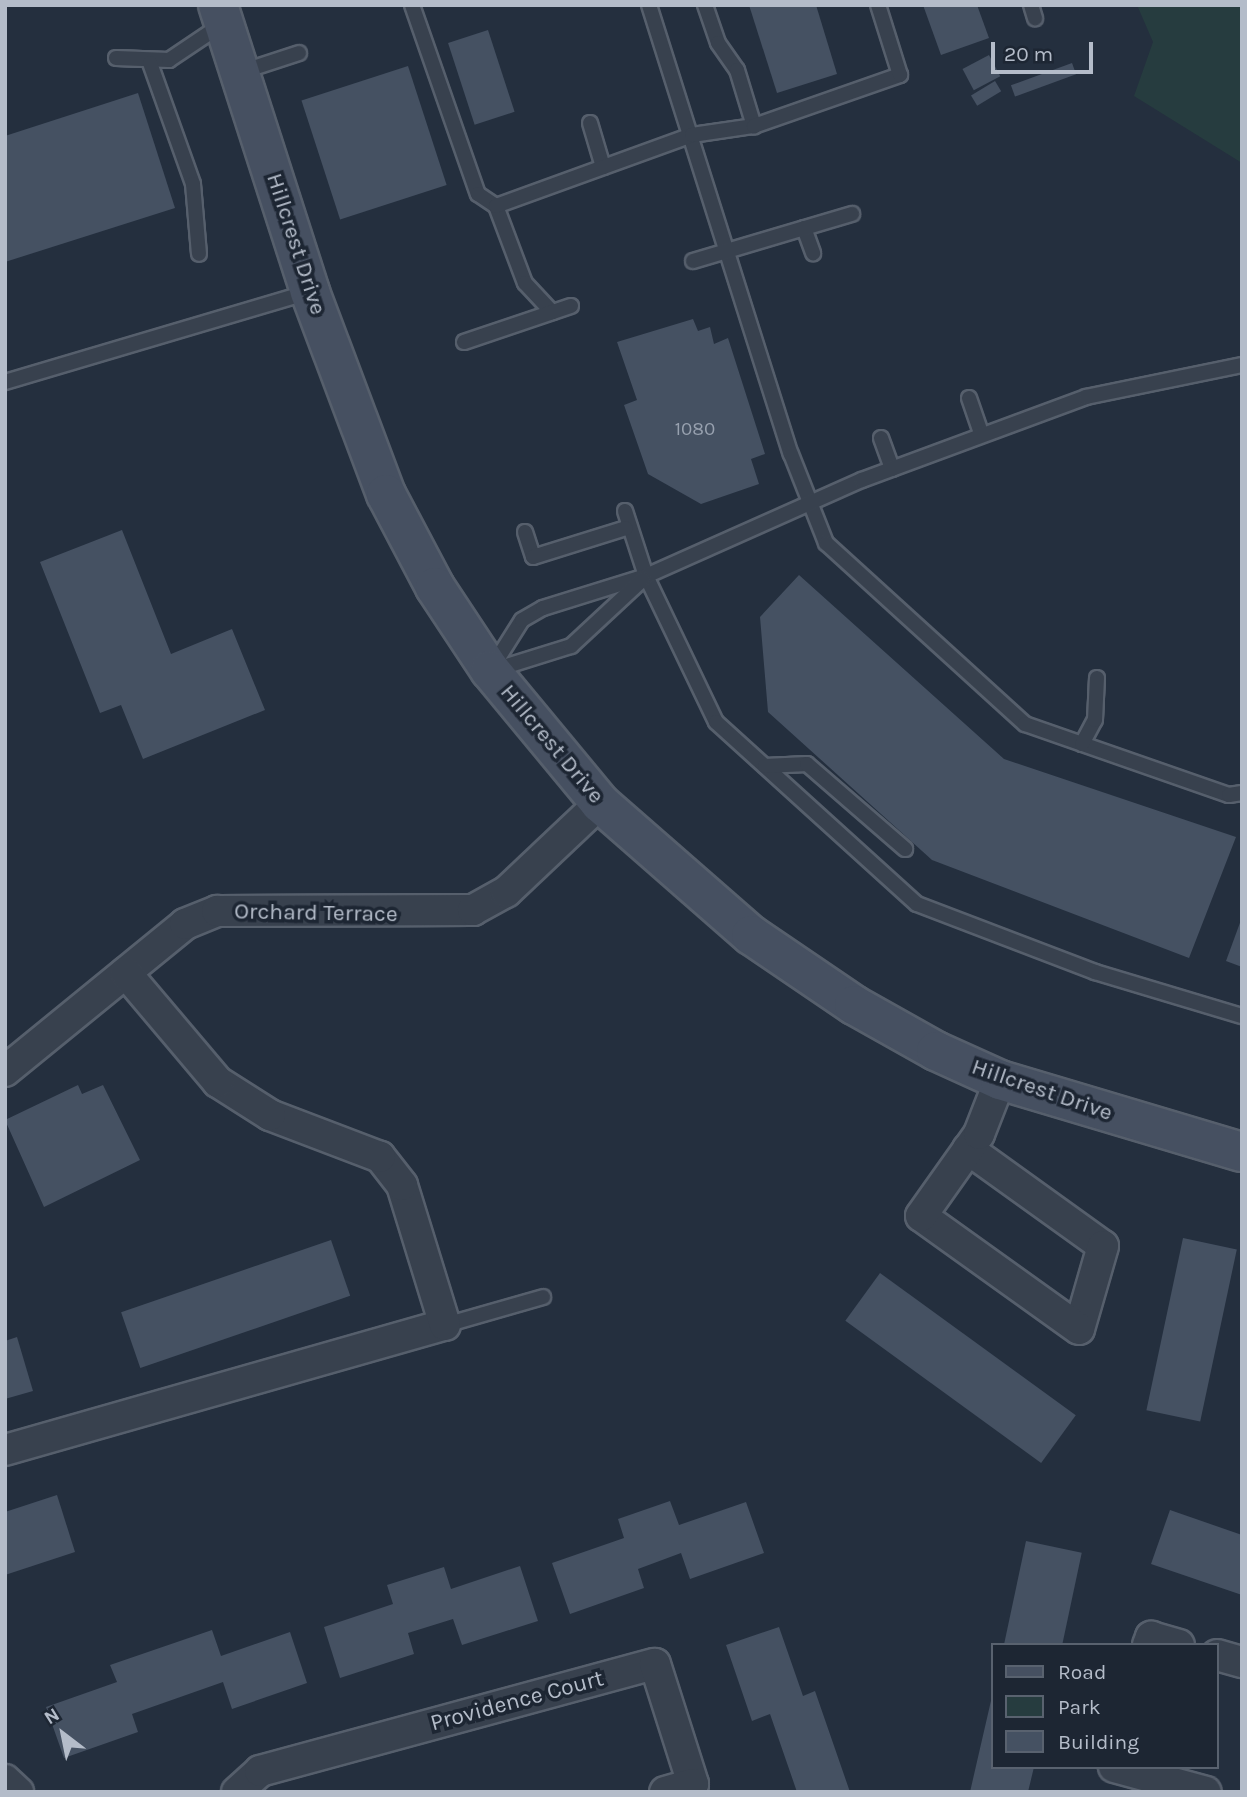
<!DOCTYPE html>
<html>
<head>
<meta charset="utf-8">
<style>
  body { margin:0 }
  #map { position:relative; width:1247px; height:1797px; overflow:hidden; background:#242f3e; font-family:Karla,sans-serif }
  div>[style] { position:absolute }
  .green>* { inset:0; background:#263c3f }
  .building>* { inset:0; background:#455162; transform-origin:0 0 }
  .roads { filter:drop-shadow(2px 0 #565f6c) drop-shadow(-2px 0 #565f6c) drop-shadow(0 2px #565f6c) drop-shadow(0 -2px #565f6c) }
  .lane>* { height:14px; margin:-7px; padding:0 7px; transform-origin:7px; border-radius:7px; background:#38414e }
  .street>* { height:30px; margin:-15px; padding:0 15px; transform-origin:15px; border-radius:15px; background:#38414e }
  .secondary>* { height:38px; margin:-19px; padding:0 19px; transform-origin:19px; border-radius:19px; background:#465061 }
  span { translate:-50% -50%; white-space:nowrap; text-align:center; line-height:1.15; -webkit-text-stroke:7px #1d2633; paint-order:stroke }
  .number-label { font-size:19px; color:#98a1af }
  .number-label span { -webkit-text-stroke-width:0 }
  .street-label { font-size:23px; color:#b4bcc9 }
  .frame { position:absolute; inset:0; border:7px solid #b4bcc9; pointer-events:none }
  .legend { position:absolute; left:991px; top:1643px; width:228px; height:126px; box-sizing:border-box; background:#1d2633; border:2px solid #59626f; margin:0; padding:9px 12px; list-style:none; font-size:21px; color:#b4bcc9 }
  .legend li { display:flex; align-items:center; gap:14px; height:35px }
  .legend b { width:35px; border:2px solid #59626f }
  .north { position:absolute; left:28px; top:1699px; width:70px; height:70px; -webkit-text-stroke:5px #1d2633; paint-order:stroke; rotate:328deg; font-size:19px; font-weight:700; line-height:28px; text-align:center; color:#b4bcc9 }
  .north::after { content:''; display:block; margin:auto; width:24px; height:32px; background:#b4bcc9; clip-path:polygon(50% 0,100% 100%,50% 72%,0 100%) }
  .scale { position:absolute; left:991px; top:42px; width:102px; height:32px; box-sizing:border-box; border:4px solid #b4bcc9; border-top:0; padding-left:9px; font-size:21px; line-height:24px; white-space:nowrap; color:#b4bcc9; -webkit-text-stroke:5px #1d2633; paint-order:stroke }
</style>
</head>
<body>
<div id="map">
  <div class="green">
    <i style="clip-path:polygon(1137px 5px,1242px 5px,1242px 163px,1134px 96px,1153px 42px)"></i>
  </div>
  <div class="building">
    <i style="clip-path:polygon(749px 5px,816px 5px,837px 74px,777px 93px)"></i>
    <i style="clip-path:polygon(923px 5px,977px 5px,989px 38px,941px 55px)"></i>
    <i style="left:488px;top:30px;width:86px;height:42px;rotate:72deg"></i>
    <i style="left:989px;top:55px;width:24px;height:30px;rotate:62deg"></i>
    <i style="left:1072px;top:63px;width:12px;height:65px;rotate:70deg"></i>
    <i style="left:408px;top:66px;width:125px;height:112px;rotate:72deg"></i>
    <i style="left:995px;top:81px;width:12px;height:28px;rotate:59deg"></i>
    <i style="clip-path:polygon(138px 93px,175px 208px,5px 262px,5px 136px)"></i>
    <i style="clip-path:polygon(693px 319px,698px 331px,710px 327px,714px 344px,728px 338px,765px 454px,751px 459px,759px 484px,701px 504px,648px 474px,624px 405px,637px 400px,617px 342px)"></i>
    <i style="clip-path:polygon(122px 530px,171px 654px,232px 629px,265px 710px,143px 759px,121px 705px,100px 713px,40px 562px)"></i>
    <i style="clip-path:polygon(799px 575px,1004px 759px,1236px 837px,1189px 958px,932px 860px,768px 712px,760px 617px)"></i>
    <i style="clip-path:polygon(1241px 920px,1242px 920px,1242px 967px,1226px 961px)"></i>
    <i style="clip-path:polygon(78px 1085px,82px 1094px,103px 1085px,140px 1160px,44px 1207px,5px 1120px)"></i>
    <i style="left:1183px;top:1238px;width:55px;height:176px;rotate:12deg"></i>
    <i style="left:331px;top:1240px;width:59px;height:222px;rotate:71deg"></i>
    <i style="left:880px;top:1273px;width:242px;height:59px;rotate:36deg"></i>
    <i style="clip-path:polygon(17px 1337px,33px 1391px,5px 1399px,5px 1341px)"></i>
    <i style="clip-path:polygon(57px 1495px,75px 1552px,5px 1575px,5px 1512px)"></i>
    <i style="clip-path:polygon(670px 1501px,679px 1525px,746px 1502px,764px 1553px,690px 1579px,681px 1553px,638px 1569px,644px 1588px,570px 1614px,552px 1563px,624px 1538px,618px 1519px)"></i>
    <i style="clip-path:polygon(1170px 1510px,1242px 1535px,1242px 1595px,1151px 1564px)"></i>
    <i style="left:1026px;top:1541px;width:57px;height:107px;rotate:12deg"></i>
    <i style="clip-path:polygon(520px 1566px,538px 1621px,462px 1645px,453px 1619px,408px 1633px,414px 1654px,340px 1678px,324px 1627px,393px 1604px,387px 1585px,444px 1567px,451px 1589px)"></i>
    <i style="clip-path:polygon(779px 1627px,803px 1696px,815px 1691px,850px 1792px,797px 1792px,770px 1714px,752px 1721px,726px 1645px)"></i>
    <i style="clip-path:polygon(212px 1630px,221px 1656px,290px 1632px,307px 1683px,232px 1709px,223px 1682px,132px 1714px,138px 1732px,64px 1758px,46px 1707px,117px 1682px,110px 1665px)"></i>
    <i style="clip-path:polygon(993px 1692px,993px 1767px,1034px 1767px,1028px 1792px,970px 1792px)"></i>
  </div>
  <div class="roads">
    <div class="lane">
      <i style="left:412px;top:5px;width:200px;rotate:70.8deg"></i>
      <i style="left:478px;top:194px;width:22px;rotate:34deg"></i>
      <i style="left:496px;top:206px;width:82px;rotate:69.4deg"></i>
      <i style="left:525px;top:283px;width:40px;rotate:47deg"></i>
      <i style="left:649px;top:5px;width:471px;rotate:72.5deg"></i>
      <i style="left:791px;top:454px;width:96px;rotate:68.5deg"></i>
      <i style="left:826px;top:543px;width:269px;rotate:42.3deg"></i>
      <i style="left:1025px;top:724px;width:216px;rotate:19.2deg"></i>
      <i style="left:1229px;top:795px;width:13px;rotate:-9deg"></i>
      <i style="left:705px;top:5px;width:40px;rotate:71.1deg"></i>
      <i style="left:718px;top:43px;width:33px;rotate:55deg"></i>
      <i style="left:737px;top:70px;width:59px;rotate:73.1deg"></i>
      <i style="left:1031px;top:5px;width:14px;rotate:73deg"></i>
      <i style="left:116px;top:58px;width:53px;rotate:2.2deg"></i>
      <i style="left:169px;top:60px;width:63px;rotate:-33.9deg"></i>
      <i style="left:150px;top:63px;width:128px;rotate:70.4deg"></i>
      <i style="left:193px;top:184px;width:70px;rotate:85.1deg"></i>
      <i style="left:241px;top:72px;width:61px;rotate:-18.1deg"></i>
      <i style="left:590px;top:123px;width:46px;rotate:73.5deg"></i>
      <i style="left:496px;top:206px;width:208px;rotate:-19.9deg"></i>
      <i style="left:692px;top:135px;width:63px;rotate:-8.3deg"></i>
      <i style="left:754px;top:126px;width:155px;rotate:-19.3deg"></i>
      <i style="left:900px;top:75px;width:73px;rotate:-107.4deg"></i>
      <i style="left:804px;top:228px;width:27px;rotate:70deg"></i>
      <i style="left:693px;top:261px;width:166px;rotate:-16.5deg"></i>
      <i style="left:464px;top:342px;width:113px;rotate:-18.6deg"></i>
      <i style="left:5px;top:382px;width:317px;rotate:-16.5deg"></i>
      <i style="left:969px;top:398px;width:39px;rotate:71deg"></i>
      <i style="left:881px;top:438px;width:33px;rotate:70deg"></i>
      <i style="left:625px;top:511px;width:68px;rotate:72.1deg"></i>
      <i style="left:646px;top:576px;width:162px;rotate:64.4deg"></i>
      <i style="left:716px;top:722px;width:271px;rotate:42.2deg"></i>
      <i style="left:917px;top:904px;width:191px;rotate:20.9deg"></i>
      <i style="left:1095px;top:972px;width:153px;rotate:16.7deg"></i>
      <i style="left:525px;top:532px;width:26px;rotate:72deg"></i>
      <i style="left:533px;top:557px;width:97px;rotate:-17.3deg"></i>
      <i style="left:493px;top:666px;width:54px;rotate:-57.8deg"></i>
      <i style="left:522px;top:620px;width:24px;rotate:-30deg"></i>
      <i style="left:543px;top:608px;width:108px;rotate:-17.3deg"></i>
      <i style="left:646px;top:576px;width:236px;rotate:-24deg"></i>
      <i style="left:862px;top:480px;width:239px;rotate:-20.3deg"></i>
      <i style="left:1086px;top:397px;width:159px;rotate:-11.6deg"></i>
      <i style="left:494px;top:670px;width:81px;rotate:-17.3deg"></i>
      <i style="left:571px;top:646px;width:98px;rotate:-42.9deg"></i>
      <i style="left:1082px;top:744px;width:27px;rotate:-62deg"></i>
      <i style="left:1095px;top:720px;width:42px;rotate:-87.3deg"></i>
      <i style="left:765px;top:766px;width:42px;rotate:-2.7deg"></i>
      <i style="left:807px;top:764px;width:130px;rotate:40.9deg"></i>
      <i style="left:445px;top:1325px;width:102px;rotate:-15.9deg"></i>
    </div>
    <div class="street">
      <i style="left:5px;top:1071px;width:232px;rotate:-39.2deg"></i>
      <i style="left:185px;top:924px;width:35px;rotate:-22deg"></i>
      <i style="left:217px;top:911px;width:256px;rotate:-0.2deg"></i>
      <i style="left:473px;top:910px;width:38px;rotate:-29deg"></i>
      <i style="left:506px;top:892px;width:129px;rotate:-43.4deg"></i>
      <i style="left:968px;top:1149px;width:166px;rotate:35.7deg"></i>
      <i style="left:1103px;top:1246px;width:86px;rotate:106.1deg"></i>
      <i style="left:1079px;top:1329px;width:194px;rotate:-144.4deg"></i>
      <i style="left:921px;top:1216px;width:100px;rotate:-54.7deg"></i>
      <i style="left:979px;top:1134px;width:58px;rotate:-68.7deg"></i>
      <i style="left:5px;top:1450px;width:457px;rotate:-15.9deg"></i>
      <i style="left:445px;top:1325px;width:146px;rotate:-107.1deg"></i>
      <i style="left:402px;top:1185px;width:36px;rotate:-128deg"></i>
      <i style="left:380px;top:1157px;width:118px;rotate:-159.1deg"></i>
      <i style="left:270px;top:1115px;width:62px;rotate:-147.6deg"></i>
      <i style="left:218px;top:1082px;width:143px;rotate:-130.2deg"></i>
      <i style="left:1148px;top:1645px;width:9px;rotate:-69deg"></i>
      <i style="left:1151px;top:1637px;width:29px;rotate:16deg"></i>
      <i style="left:1217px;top:1655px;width:26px;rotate:16deg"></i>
      <i style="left:1114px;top:1767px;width:95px;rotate:15.2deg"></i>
      <i style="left:5px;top:1780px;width:18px;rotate:43deg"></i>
      <i style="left:237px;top:1792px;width:31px;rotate:-42deg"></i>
      <i style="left:260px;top:1771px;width:409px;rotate:-15.2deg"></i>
      <i style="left:655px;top:1664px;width:126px;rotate:72.4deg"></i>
      <i style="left:693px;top:1784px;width:29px;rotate:164deg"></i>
    </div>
    <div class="secondary">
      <i style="left:218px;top:5px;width:301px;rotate:72.2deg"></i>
      <i style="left:310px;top:292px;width:216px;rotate:69.4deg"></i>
      <i style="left:386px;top:494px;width:105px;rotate:62.2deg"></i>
      <i style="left:435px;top:587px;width:100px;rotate:56.5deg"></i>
      <i style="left:490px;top:670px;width:173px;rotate:50.4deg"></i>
      <i style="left:600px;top:803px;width:201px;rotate:41.2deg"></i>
      <i style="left:751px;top:935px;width:125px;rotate:34.2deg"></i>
      <i style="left:854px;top:1005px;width:94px;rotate:29.3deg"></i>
      <i style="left:936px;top:1051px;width:70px;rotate:24.4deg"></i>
      <i style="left:1000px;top:1080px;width:252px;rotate:16.6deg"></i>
    </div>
  </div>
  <div class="number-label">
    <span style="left:695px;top:430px">1080</span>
  </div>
  <div class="street-label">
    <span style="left:296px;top:244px;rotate:72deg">Hillcrest Drive</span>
    <span style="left:552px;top:744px;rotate:50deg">Hillcrest Drive</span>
    <span style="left:316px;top:913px;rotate:1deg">Orchard Terrace</span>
    <span style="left:1042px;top:1090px;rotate:19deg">Hillcrest Drive</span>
    <span style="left:517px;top:1701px;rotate:-15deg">Providence Court</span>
  </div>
  <div class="frame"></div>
  <ul class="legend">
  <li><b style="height:9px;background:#465061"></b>Road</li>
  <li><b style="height:19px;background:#263c3f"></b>Park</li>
  <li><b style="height:19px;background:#455162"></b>Building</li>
  </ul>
  <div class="north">N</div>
  <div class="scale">20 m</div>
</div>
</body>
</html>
